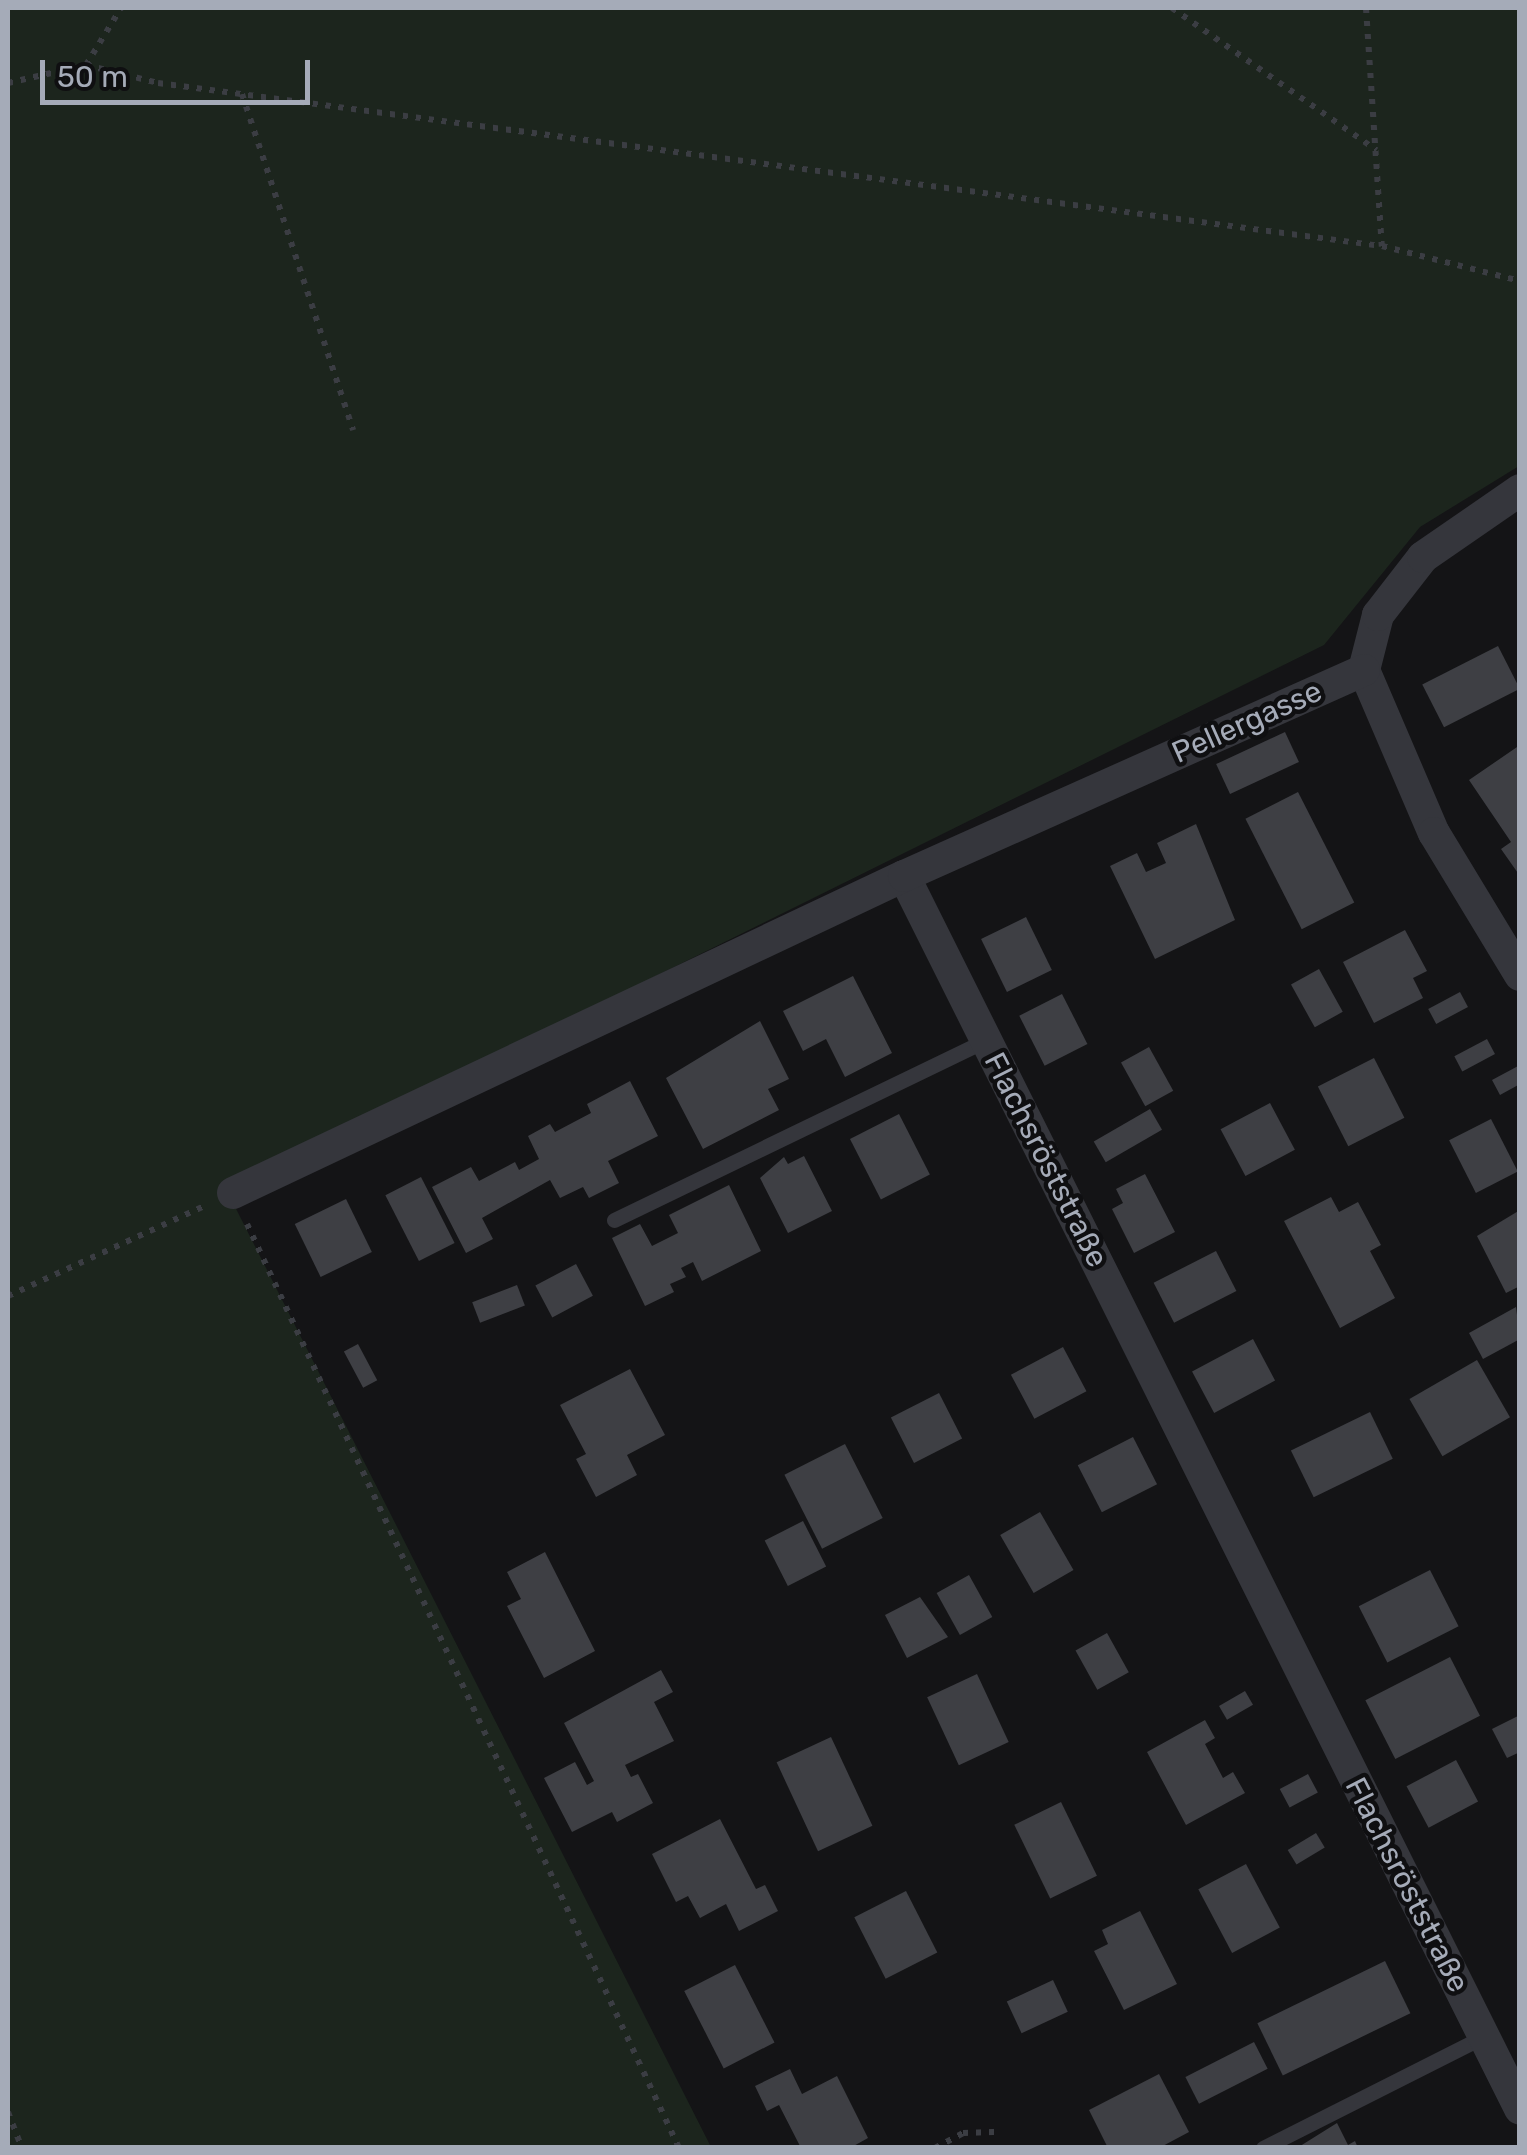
<!DOCTYPE html>
<html>
<head>
<meta charset="utf-8">
<style>
  body { margin:0 }
  #map { position:relative; width:1527px; height:2155px; overflow:hidden; background:#141416; font-family:Rubik,sans-serif }
  div>[style] { position:absolute }
  .green>* { inset:0; background:#1c251d }
  .building>* { inset:0; background:#3e3f44; transform-origin:0 0 }
  .path>* { height:6px; margin-top:-3px; transform-origin:0; background:repeating-linear-gradient(90deg,#3b3d43 0 5px,transparent 0 13px) }
  .service>* { height:15px; margin:-7.5px; padding:0 7.5px; transform-origin:7.5px; border-radius:7.5px; background:#35363c }
  .minor>* { height:32px; margin:-16px; padding:0 16px; transform-origin:16px; border-radius:16px; background:#35363c }
  span { translate:-50% -50%; white-space:nowrap; text-align:center; line-height:1.15; -webkit-text-stroke:9px #0f0f11; paint-order:stroke }
  .street-label { font-size:30px; color:#a5abb8 }
  .frame { position:absolute; inset:0; border:10px solid #a5abb8; pointer-events:none }
  .scale { position:absolute; left:40px; top:60px; width:270px; height:45px; box-sizing:border-box; border:5px solid #a5abb8; border-top:0; padding-left:12px; font-size:30px; line-height:35px; white-space:nowrap; color:#a5abb8; -webkit-text-stroke:8px #0f0f11; paint-order:stroke }
</style>
</head>
<body>
<div id="map">
  <div class="green">
    <i style="clip-path:polygon(8px 8px,1519px 8px,1519px 466px,1420px 527px,1324px 645px,226px 1189px,711px 2147px,8px 2148px)"></i>
  </div>
  <div class="building">
    <i style="left:1498px;top:646px;width:48px;height:85px;rotate:63deg"></i>
    <i style="left:1285px;top:732px;width:33px;height:76px;rotate:65deg"></i>
    <i style="clip-path:polygon(1520px 745px,1520px 876px,1501px 849px,1511px 842px,1469px 780px)"></i>
    <i style="left:1298px;top:792px;width:124px;height:59px;rotate:63deg"></i>
    <i style="clip-path:polygon(1196px 824px,1235px 920px,1155px 959px,1110px 866px,1137px 853px,1146px 872px,1155px 868px,1166px 863px,1157px 843px)"></i>
    <i style="left:1026px;top:917px;width:59px;height:50px;rotate:64deg"></i>
    <i style="clip-path:polygon(1405px 930px,1427px 971px,1413px 978px,1423px 998px,1374px 1023px,1343px 962px)"></i>
    <i style="left:1319px;top:969px;width:49px;height:32px;rotate:61deg"></i>
    <i style="clip-path:polygon(853px 976px,892px 1053px,845px 1077px,826px 1039px,803px 1051px,783px 1011px)"></i>
    <i style="left:1460px;top:992px;width:17px;height:36px;rotate:62deg"></i>
    <i style="left:1062px;top:994px;width:56px;height:48px;rotate:63deg"></i>
    <i style="clip-path:polygon(760px 1021px,789px 1079px,768px 1089px,779px 1110px,703px 1149px,666px 1078px)"></i>
    <i style="left:1487px;top:1039px;width:17px;height:37px;rotate:62deg"></i>
    <i style="left:1149px;top:1047px;width:50px;height:32px;rotate:61deg"></i>
    <i style="left:1374px;top:1058px;width:67px;height:63px;rotate:63deg"></i>
    <i style="clip-path:polygon(1520px 1065px,1520px 1084px,1500px 1095px,1492px 1080px)"></i>
    <i style="clip-path:polygon(630px 1081px,658px 1136px,608px 1161px,619px 1183px,589px 1198px,583px 1187px,560px 1198px,550px 1180px,482px 1218px,493px 1239px,466px 1253px,432px 1187px,471px 1167px,479px 1181px,515px 1162px,519px 1170px,539px 1159px,528px 1136px,550px 1124px,555px 1132px,591px 1113px,587px 1104px)"></i>
    <i style="left:1270px;top:1103px;width:53px;height:56px;rotate:62deg"></i>
    <i style="left:1150px;top:1109px;width:24px;height:65px;rotate:60deg"></i>
    <i style="left:899px;top:1114px;width:68px;height:55px;rotate:63deg"></i>
    <i style="left:1491px;top:1119px;width:59px;height:47px;rotate:63deg"></i>
    <i style="clip-path:polygon(804px 1156px,832px 1211px,788px 1233px,760px 1178px,784px 1157px,788px 1164px)"></i>
    <i style="clip-path:polygon(1145px 1174px,1175px 1232px,1134px 1253px,1112px 1209px,1123px 1203px,1116px 1189px)"></i>
    <i style="left:421px;top:1177px;width:74px;height:40px;rotate:63deg"></i>
    <i style="clip-path:polygon(729px 1185px,761px 1251px,702px 1281px,693px 1262px,681px 1268px,686px 1277px,670px 1284px,674px 1292px,645px 1306px,612px 1238px,640px 1224px,652px 1246px,678px 1233px,669px 1215px)"></i>
    <i style="clip-path:polygon(1331px 1197px,1339px 1212px,1358px 1202px,1381px 1245px,1370px 1251px,1395px 1298px,1340px 1328px,1284px 1221px)"></i>
    <i style="left:346px;top:1199px;width:59px;height:57px;rotate:64deg"></i>
    <i style="clip-path:polygon(1520px 1210px,1520px 1286px,1506px 1293px,1477px 1236px)"></i>
    <i style="left:1216px;top:1251px;width:45px;height:70px;rotate:63deg"></i>
    <i style="left:576px;top:1264px;width:36px;height:46px;rotate:62deg"></i>
    <i style="left:517px;top:1285px;width:22px;height:48px;rotate:69deg"></i>
    <i style="clip-path:polygon(1516px 1307px,1520px 1339px,1483px 1359px,1469px 1333px)"></i>
    <i style="left:1253px;top:1339px;width:47px;height:69px;rotate:62deg"></i>
    <i style="left:358px;top:1344px;width:41px;height:16px;rotate:62deg"></i>
    <i style="left:1063px;top:1347px;width:50px;height:59px;rotate:62deg"></i>
    <i style="left:1477px;top:1360px;width:66px;height:78px;rotate:60deg"></i>
    <i style="clip-path:polygon(630px 1369px,665px 1435px,627px 1455px,637px 1475px,596px 1497px,576px 1459px,586px 1454px,560px 1405px)"></i>
    <i style="left:939px;top:1393px;width:51px;height:54px;rotate:63deg"></i>
    <i style="left:1370px;top:1412px;width:52px;height:88px;rotate:64deg"></i>
    <i style="left:1133px;top:1437px;width:53px;height:62px;rotate:63deg"></i>
    <i style="left:845px;top:1444px;width:83px;height:68px;rotate:63deg"></i>
    <i style="left:1040px;top:1512px;width:67px;height:46px;rotate:60deg"></i>
    <i style="left:803px;top:1521px;width:51px;height:43px;rotate:63deg"></i>
    <i style="clip-path:polygon(545px 1552px,595px 1651px,544px 1678px,507px 1606px,521px 1599px,507px 1572px)"></i>
    <i style="left:1430px;top:1570px;width:63px;height:80px;rotate:63deg"></i>
    <i style="left:969px;top:1575px;width:48px;height:37px;rotate:61deg"></i>
    <i style="clip-path:polygon(920px 1597px,948px 1637px,907px 1658px,885px 1615px)"></i>
    <i style="left:1107px;top:1633px;width:45px;height:36px;rotate:61deg"></i>
    <i style="left:1450px;top:1657px;width:66px;height:95px;rotate:63deg"></i>
    <i style="clip-path:polygon(661px 1670px,673px 1692px,654px 1702px,674px 1741px,625px 1765px,631px 1777px,638px 1774px,653px 1803px,617px 1822px,612px 1812px,572px 1832px,544px 1778px,575px 1762px,587px 1785px,594px 1781px,564px 1723px)"></i>
    <i style="left:977px;top:1674px;width:75px;height:55px;rotate:65deg"></i>
    <i style="left:1245px;top:1691px;width:16px;height:30px;rotate:60deg"></i>
    <i style="clip-path:polygon(1520px 1715px,1520px 1752px,1507px 1758px,1492px 1729px)"></i>
    <i style="clip-path:polygon(1205px 1720px,1215px 1738px,1205px 1744px,1223px 1778px,1233px 1772px,1245px 1793px,1186px 1825px,1147px 1752px)"></i>
    <i style="left:831px;top:1737px;width:98px;height:60px;rotate:65deg"></i>
    <i style="left:1456px;top:1760px;width:47px;height:56px;rotate:62deg"></i>
    <i style="left:1308px;top:1774px;width:21px;height:32px;rotate:62deg"></i>
    <i style="left:1061px;top:1802px;width:82px;height:52px;rotate:64deg"></i>
    <i style="clip-path:polygon(720px 1819px,756px 1889px,765px 1885px,778px 1911px,739px 1931px,726px 1904px,700px 1918px,688px 1896px,676px 1902px,652px 1854px)"></i>
    <i style="left:1316px;top:1833px;width:17px;height:33px;rotate:59deg"></i>
    <i style="left:1246px;top:1864px;width:72px;height:54px;rotate:62deg"></i>
    <i style="left:906px;top:1891px;width:69px;height:58px;rotate:63deg"></i>
    <i style="clip-path:polygon(1140px 1911px,1177px 1984px,1124px 2010px,1094px 1951px,1108px 1944px,1102px 1930px)"></i>
    <i style="left:1385px;top:1961px;width:58px;height:142px;rotate:64deg"></i>
    <i style="left:735px;top:1965px;width:87px;height:57px;rotate:63deg"></i>
    <i style="left:1053px;top:1980px;width:35px;height:51px;rotate:65deg"></i>
    <i style="left:1254px;top:2042px;width:30px;height:77px;rotate:63deg"></i>
    <i style="clip-path:polygon(790px 2069px,802px 2094px,837px 2076px,868px 2138px,850px 2148px,801px 2148px,779px 2105px,767px 2111px,755px 2086px)"></i>
    <i style="clip-path:polygon(1159px 2074px,1189px 2132px,1159px 2148px,1108px 2148px,1089px 2110px)"></i>
    <i style="clip-path:polygon(1337px 2123px,1348px 2145px,1355px 2141px,1358px 2148px,1297px 2148px)"></i>
  </div>
  <div class="path">
    <i style="left:1172px;top:8px;width:249px;rotate:34.8deg"></i>
    <i style="left:1366px;top:8px;width:239px;rotate:86.2deg"></i>
    <i style="left:86px;top:65px;width:67px;rotate:-58.4deg"></i>
    <i style="left:8px;top:83px;width:80px;rotate:-13deg"></i>
    <i style="left:86px;top:65px;width:74px;rotate:14deg"></i>
    <i style="left:158px;top:83px;width:1235px;rotate:7.59deg"></i>
    <i style="left:1382px;top:246px;width:142px;rotate:14.2deg"></i>
    <i style="left:242px;top:94px;width:354px;rotate:71.7deg"></i>
    <i style="left:247px;top:1224px;width:1020px;rotate:64.94deg"></i>
    <i style="left:8px;top:1296px;width:219px;rotate:-24.6deg"></i>
    <i style="left:8px;top:2112px;width:39px;rotate:69deg"></i>
    <i style="left:935px;top:2148px;width:32px;rotate:-28deg"></i>
    <i style="left:963px;top:2133px;width:37px;rotate:-2deg"></i>
  </div>
  <div class="service">
    <i style="left:614px;top:1220px;width:413px;rotate:-25.8deg"></i>
    <i style="left:1263px;top:2148px;width:246px;rotate:-26.8deg"></i>
  </div>
  <div class="minor">
    <i style="left:1364px;top:670px;width:177px;rotate:66.8deg"></i>
    <i style="left:1434px;top:833px;width:166px;rotate:58.8deg"></i>
    <i style="left:1364px;top:670px;width:57px;rotate:-75.7deg"></i>
    <i style="left:1378px;top:615px;width:73px;rotate:-52.2deg"></i>
    <i style="left:1423px;top:557px;width:118px;rotate:-34.6deg"></i>
    <i style="left:904px;top:876px;width:1378px;rotate:63.45deg"></i>
    <i style="left:233px;top:1193px;width:742px;rotate:-25.29deg"></i>
    <i style="left:904px;top:876px;width:504px;rotate:-24.12deg"></i>
  </div>
  <div class="street-label">
    <span style="left:1247px;top:722px;rotate:-24deg">Pellergasse</span>
    <span style="left:1046px;top:1160px;rotate:63deg">Flachsröststraße</span>
    <span style="left:1407px;top:1885px;rotate:63deg">Flachsröststraße</span>
  </div>
  <div class="frame"></div>
  <div class="scale">50 m</div>
</div>
</body>
</html>
